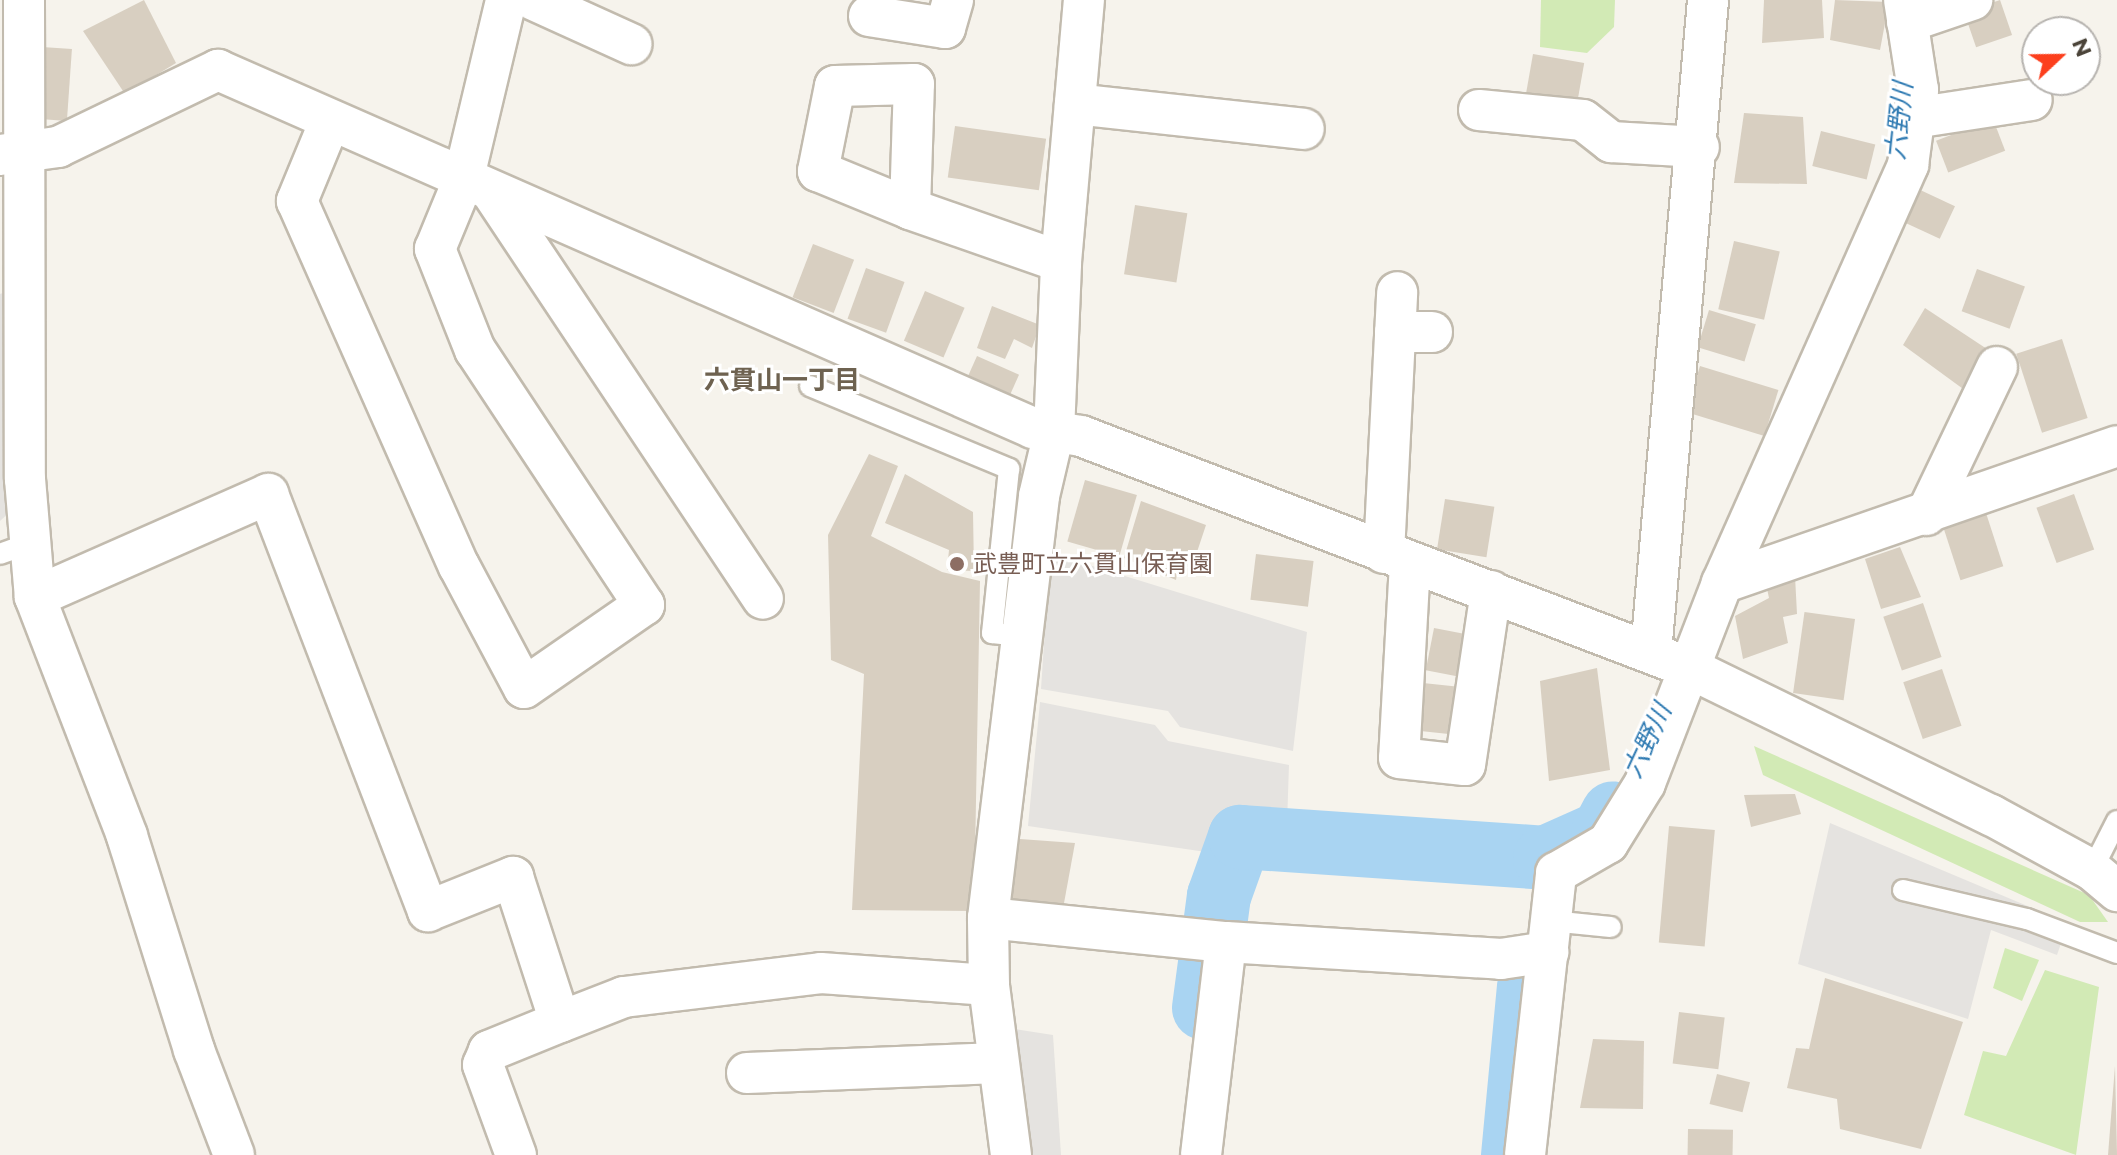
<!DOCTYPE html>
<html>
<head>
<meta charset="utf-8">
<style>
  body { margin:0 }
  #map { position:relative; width:2117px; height:1155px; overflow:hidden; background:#f6f3ec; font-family:Montserrat,"Noto Sans JP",sans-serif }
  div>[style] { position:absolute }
  .green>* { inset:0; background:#d2eab5 }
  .parking>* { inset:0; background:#e5e3e0 }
  .canal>* { height:38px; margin:-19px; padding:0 19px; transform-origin:19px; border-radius:19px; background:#a9d4f2 }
  .river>* { height:64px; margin:-32px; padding:0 32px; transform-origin:32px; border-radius:32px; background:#a9d4f2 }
  .building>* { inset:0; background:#d8cfc1; transform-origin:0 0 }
  .roads { filter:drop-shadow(2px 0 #c2bbae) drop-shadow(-2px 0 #c2bbae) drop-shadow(0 2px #c2bbae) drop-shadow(0 -2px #c2bbae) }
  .service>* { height:20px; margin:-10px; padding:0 10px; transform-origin:10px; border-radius:10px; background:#fff }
  .minor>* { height:40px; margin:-20px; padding:0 20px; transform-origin:20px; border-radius:20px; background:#fff }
  .dots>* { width:22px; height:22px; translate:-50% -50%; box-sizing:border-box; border:4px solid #fff; border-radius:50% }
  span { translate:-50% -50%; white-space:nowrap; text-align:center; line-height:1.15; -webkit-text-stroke:6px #fff; paint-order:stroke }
  .education-label { font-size:24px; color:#785e54 }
  .left { translate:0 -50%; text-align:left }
  .water-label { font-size:26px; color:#2e7ab2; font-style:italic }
  .neighbourhood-label { font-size:26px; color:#6e6250; font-weight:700 }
  .north { position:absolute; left:2021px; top:16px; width:80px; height:80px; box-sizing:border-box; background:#fff; border:2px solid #b7b4b0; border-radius:50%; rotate:68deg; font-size:22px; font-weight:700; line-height:32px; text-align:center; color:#4b4439 }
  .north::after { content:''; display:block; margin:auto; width:28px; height:36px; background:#fc3f1d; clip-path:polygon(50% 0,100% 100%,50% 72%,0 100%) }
</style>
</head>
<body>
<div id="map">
  <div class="green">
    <i style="clip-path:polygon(1541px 0,1615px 0,1614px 27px,1587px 53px,1540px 47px)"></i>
    <i style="clip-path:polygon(1754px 746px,2089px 895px,2108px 922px,2080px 922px,1763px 775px)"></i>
    <i style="clip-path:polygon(2005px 948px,2039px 960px,2022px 1001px,1993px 988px)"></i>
    <i style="clip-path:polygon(2045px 970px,2099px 987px,2076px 1155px,1964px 1115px,1983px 1051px,2006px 1056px)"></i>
  </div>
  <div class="parking">
    <i style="clip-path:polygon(8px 291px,11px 511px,0 521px,0 294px)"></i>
    <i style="clip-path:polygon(1050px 553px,1307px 632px,1293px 751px,1180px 727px,1168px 711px,1041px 689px)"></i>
    <i style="clip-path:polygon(1040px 702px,1155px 725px,1168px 741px,1289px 765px,1287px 824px,1219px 819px,1213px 853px,1028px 826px)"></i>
    <i style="clip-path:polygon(1830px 823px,2068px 923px,2057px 955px,1991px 930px,1968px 1019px,1798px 964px)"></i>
    <i style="clip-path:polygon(1015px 1029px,1053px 1035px,1061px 1155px,1031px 1155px)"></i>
  </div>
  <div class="canal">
    <i style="left:1500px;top:1155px;width:171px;rotate:-84.6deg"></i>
  </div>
  <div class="river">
    <i style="left:1204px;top:1008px;width:113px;rotate:-82.4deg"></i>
    <i style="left:1219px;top:896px;width:63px;rotate:-70.4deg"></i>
    <i style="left:1240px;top:837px;width:306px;rotate:3.9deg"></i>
    <i style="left:1545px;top:858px;width:64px;rotate:-24.1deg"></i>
    <i style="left:1603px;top:832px;width:21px;rotate:-62deg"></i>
  </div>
  <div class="building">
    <i style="clip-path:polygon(144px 0,176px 63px,125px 94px,83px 31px)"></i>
    <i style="clip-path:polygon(1764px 0,1822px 0,1824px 38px,1762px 43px)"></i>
    <i style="clip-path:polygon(1835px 0,1889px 2px,1880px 50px,1830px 40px)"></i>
    <i style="left:2000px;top:0;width:37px;height:38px;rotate:71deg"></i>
    <i style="left:42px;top:47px;width:30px;height:72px;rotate:4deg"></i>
    <i style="left:1533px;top:54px;width:52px;height:44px;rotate:10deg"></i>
    <i style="clip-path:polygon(1744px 113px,1803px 117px,1807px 184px,1734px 183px)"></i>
    <i style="left:1993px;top:119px;width:34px;height:61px;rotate:69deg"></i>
    <i style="left:955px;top:126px;width:92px;height:52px;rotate:8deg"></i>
    <i style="left:1821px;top:131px;width:56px;height:36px;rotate:14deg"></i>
    <i style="left:1916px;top:188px;width:43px;height:36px;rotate:25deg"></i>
    <i style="left:1135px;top:205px;width:53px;height:70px;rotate:9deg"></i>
    <i style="left:1734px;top:241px;width:47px;height:70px;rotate:13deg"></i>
    <i style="left:813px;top:244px;width:44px;height:57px;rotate:21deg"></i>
    <i style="left:866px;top:268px;width:41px;height:54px;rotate:20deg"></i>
    <i style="left:1977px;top:269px;width:51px;height:45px;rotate:20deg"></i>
    <i style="left:925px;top:291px;width:43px;height:54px;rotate:23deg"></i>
    <i style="clip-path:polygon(992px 306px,1040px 325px,1032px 348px,1014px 339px,1005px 359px,977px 348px)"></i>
    <i style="clip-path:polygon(1925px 308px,1993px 353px,1970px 394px,1903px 345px)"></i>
    <i style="left:1709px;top:310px;width:49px;height:39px;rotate:17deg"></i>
    <i style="left:2062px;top:339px;width:83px;height:48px;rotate:72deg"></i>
    <i style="left:977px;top:356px;width:46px;height:31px;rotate:24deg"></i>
    <i style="left:1700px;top:366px;width:82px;height:48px;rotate:17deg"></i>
    <i style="clip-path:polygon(869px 454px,898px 466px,871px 536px,942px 572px,980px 581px,974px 911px,852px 910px,864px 674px,831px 660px,828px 535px)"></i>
    <i style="clip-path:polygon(905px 474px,973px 512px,974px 571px,947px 570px,949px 550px,885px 523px)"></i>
    <i style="left:1085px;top:480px;width:54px;height:64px;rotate:16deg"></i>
    <i style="left:2074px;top:494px;width:59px;height:40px;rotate:70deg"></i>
    <i style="left:1445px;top:499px;width:50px;height:51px;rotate:9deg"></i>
    <i style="clip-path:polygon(1141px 501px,1206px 525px,1195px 558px,1180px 556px,1176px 580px,1124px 558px)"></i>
    <i style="left:1986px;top:513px;width:56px;height:45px;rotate:72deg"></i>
    <i style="clip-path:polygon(1900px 547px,1921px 597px,1881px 609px,1865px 559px)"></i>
    <i style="left:1256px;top:554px;width:58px;height:46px;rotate:7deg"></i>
    <i style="clip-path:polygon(1795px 576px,1797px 614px,1783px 617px,1788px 643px,1743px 659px,1735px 616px,1769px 598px,1766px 584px)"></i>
    <i style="left:1923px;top:603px;width:57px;height:42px;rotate:71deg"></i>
    <i style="left:1855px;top:619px;width:82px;height:51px;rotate:98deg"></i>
    <i style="left:1434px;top:628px;width:37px;height:43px;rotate:11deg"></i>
    <i style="clip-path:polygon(1597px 668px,1610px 770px,1549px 781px,1540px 681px)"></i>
    <i style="left:1942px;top:669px;width:60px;height:41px;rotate:71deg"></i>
    <i style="left:1423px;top:683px;width:38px;height:48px;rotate:6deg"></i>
    <i style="clip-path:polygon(1795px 794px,1801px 814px,1751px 827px,1744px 795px)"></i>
    <i style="left:1669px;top:826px;width:46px;height:117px;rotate:5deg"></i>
    <i style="clip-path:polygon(1020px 839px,1075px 843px,1062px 914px,1006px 908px)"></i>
    <i style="clip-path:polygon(1825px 978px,1963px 1022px,1921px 1149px,1840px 1129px,1837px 1099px,1787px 1088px,1796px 1048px,1809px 1049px)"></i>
    <i style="left:1679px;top:1012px;width:46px;height:52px;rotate:7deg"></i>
    <i style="clip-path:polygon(1593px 1039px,1644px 1041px,1643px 1109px,1580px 1108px)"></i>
    <i style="clip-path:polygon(2115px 1066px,2117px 1155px,2108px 1155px)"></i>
    <i style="left:1717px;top:1074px;width:34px;height:31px;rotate:14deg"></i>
    <i style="left:1688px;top:1129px;width:45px;height:26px;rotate:1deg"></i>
  </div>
  <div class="roads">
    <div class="service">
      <i style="left:810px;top:386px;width:216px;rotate:22.6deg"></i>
      <i style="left:1009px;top:469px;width:165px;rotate:95.9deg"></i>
      <i style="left:992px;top:633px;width:29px;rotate:6deg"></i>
      <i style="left:0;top:554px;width:33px;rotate:-20deg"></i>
      <i style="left:2092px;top:870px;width:55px;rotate:-63deg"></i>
      <i style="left:1903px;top:890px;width:127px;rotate:13.2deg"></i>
      <i style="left:2027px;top:919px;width:96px;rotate:20.7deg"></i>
      <i style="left:1551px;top:921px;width:60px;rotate:5.7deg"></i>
    </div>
    <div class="minor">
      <i style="left:24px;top:0;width:479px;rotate:89.9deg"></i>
      <i style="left:25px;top:479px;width:118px;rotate:85.2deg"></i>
      <i style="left:35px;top:597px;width:256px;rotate:68.9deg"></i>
      <i style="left:127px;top:836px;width:224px;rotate:72.6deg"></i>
      <i style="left:194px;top:1050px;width:112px;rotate:69.1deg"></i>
      <i style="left:534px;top:0;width:107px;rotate:24.4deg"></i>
      <i style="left:869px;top:16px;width:77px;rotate:9deg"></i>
      <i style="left:945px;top:28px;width:29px;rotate:-74deg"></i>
      <i style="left:1907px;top:22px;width:69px;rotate:-18.7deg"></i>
      <i style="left:1075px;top:104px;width:230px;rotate:6.2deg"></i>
      <i style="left:1479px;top:110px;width:104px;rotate:5.5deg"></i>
      <i style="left:1583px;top:120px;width:36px;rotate:38deg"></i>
      <i style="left:1611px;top:142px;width:88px;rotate:3.3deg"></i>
      <i style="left:1914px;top:118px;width:119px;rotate:-8.7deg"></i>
      <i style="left:330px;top:121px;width:87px;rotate:112.4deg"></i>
      <i style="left:297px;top:201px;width:399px;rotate:66.1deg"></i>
      <i style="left:459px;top:566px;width:138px;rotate:62deg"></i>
      <i style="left:524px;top:688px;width:146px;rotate:-34.7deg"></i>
      <i style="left:644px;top:605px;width:306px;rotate:-123.5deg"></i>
      <i style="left:475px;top:350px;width:109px;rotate:-111.6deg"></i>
      <i style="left:435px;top:249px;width:74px;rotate:-67.6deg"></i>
      <i style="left:463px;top:181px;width:186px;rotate:-76.6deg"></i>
      <i style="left:0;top:155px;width:59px;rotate:-7.9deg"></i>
      <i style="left:58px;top:147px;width:178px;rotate:-25.7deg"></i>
      <i style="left:218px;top:70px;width:890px;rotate:23.71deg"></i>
      <i style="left:1033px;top:428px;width:49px;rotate:9.5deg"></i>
      <i style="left:1081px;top:436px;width:649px;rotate:20.87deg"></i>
      <i style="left:1687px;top:667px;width:338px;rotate:26deg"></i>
      <i style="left:1991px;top:815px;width:115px;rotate:28.6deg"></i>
      <i style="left:2092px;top:870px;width:33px;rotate:40deg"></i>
      <i style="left:491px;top:191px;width:490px;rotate:56.3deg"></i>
      <i style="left:910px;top:209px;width:125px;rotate:-88.2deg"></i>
      <i style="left:914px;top:84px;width:79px;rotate:178.5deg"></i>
      <i style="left:835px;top:86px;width:87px;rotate:101.3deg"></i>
      <i style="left:818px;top:171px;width:100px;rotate:22.4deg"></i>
      <i style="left:910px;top:209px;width:160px;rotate:19.3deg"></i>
      <i style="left:1395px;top:332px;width:37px"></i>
      <i style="left:1926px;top:515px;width:164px;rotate:-64.4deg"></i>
      <i style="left:1384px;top:553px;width:261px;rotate:-87.1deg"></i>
      <i style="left:1410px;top:563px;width:195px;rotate:93.2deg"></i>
      <i style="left:1399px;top:758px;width:66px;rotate:6.1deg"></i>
      <i style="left:1465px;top:765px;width:176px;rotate:-81.5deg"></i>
      <i style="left:1722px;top:583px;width:418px;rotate:-19.1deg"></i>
      <i style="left:35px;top:597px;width:255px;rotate:-23.8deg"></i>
      <i style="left:268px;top:494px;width:447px;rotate:69deg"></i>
      <i style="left:428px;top:911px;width:92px;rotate:-21.8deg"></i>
      <i style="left:513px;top:877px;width:152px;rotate:72deg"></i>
      <i style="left:560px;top:1022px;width:77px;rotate:157.8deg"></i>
      <i style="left:489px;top:1051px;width:15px;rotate:113deg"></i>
      <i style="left:483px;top:1065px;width:96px;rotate:69.9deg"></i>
      <i style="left:1651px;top:652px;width:654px;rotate:-85deg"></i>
      <i style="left:988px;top:918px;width:239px;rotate:5.8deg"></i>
      <i style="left:1226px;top:942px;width:276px;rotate:3.5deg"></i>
      <i style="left:1501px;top:959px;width:48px;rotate:-8.5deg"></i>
      <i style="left:560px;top:1022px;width:69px;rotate:-21.3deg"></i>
      <i style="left:624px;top:997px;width:198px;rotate:-6.9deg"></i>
      <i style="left:821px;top:973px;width:168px;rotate:4.1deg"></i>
      <i style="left:747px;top:1073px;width:251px;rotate:-2.3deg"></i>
      <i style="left:1011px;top:1155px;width:171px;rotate:-97.4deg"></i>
      <i style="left:989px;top:985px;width:67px;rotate:-90.9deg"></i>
      <i style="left:988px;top:918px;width:425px;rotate:-83.1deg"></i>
      <i style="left:1039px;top:496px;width:66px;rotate:-76.8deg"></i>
      <i style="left:1054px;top:432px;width:170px;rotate:-87.6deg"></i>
      <i style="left:1061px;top:262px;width:263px;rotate:-85deg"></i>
      <i style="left:1201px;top:1155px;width:214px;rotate:-83.3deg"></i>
      <i style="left:1525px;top:1155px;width:284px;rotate:-83.7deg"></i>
      <i style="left:1556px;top:873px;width:60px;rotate:-30deg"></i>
      <i style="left:1608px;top:843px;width:70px;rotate:-58.3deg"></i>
      <i style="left:1645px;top:783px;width:214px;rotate:-68.9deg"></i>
      <i style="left:1722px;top:583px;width:458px;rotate:-66deg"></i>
      <i style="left:1908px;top:165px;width:76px;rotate:-82.4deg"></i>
      <i style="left:1918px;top:90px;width:91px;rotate:-98.8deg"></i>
    </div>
  </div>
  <div class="dots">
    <i style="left:957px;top:564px;background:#8d6e63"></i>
  </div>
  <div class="education-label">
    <span class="left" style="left:973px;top:564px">武豊町立六貫山保育園</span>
  </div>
  <div class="water-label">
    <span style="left:1900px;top:121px;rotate:-84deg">六野川</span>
    <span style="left:1648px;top:741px;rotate:-65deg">六野川</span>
  </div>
  <div class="neighbourhood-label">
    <span style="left:782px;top:381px">六貫山一丁目</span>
  </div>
  <div class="north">N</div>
</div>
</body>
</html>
